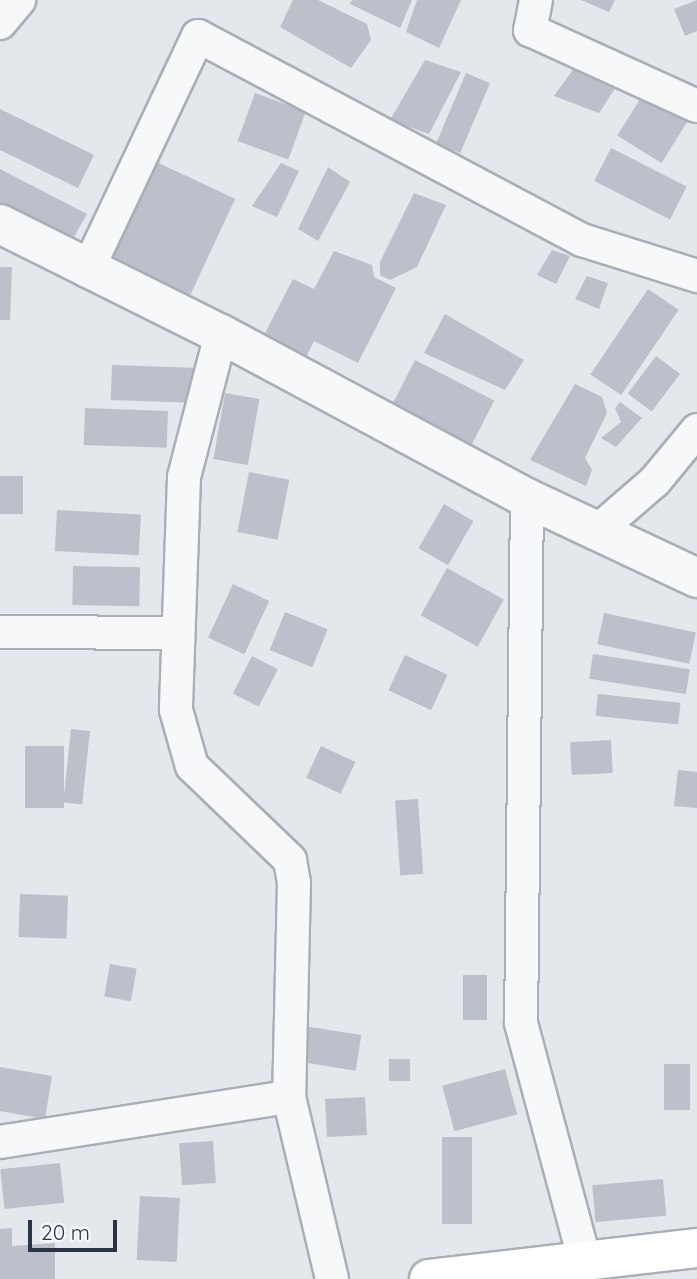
<!DOCTYPE html>
<html>
<head>
<meta charset="utf-8">
<style>
  body { margin:0 }
  #map { position:relative; width:697px; height:1279px; overflow:hidden; background:#e4e7ec; font-family:Quicksand,sans-serif }
  div>[style] { position:absolute }
  .building>* { inset:0; background:#bbc0ca; transform-origin:0 0 }
  .roads { filter:drop-shadow(2px 0 #a9aeb7) drop-shadow(-2px 0 #a9aeb7) drop-shadow(0 2px #a9aeb7) drop-shadow(0 -2px #a9aeb7) }
  .minor>* { height:32px; margin:-16px; padding:0 16px; transform-origin:16px; border-radius:16px; background:#f7f8fa }
  .tertiary>* { height:38px; margin:-19px; padding:0 19px; transform-origin:19px; border-radius:19px; background:#f7f8fa }
  .secondary>* { height:38px; margin:-19px; padding:0 19px; transform-origin:19px; border-radius:19px; background:#fff }
  span { translate:-50% -50%; white-space:nowrap; text-align:center; line-height:1.15; -webkit-text-stroke:6px #f4f6f9; paint-order:stroke }
  .scale { position:absolute; left:28px; top:1220px; width:89px; height:32px; box-sizing:border-box; border:4px solid #2b3445; border-top:0; padding-left:9px; font-size:21px; line-height:24px; white-space:nowrap; color:#2b3445; -webkit-text-stroke:5px #f4f6f9; paint-order:stroke }
</style>
</head>
<body>
<div id="map">
  <div class="building">
    <i style="clip-path:polygon(293px 0,318px 0,367px 24px,371px 40px,351px 68px,280px 27px)"></i>
    <i style="clip-path:polygon(352px 0,412px 0,400px 28px,350px 4px)"></i>
    <i style="clip-path:polygon(417px 0,461px 0,439px 48px,406px 32px)"></i>
    <i style="clip-path:polygon(581px 0,615px 0,609px 12px)"></i>
    <i style="clip-path:polygon(697px 0,697px 31px,685px 36px,674px 9px)"></i>
    <i style="clip-path:polygon(425px 60px,461px 72px,429px 134px,390px 120px)"></i>
    <i style="clip-path:polygon(580px 60px,616px 87px,599px 113px,554px 96px)"></i>
    <i style="left:466px;top:73px;width:26px;height:76px;rotate:23deg"></i>
    <i style="left:647px;top:88px;width:52px;height:56px;rotate:32deg"></i>
    <i style="left:255px;top:93px;width:54px;height:51px;rotate:20deg"></i>
    <i style="clip-path:polygon(0 109px,94px 155px,78px 188px,0 150px)"></i>
    <i style="left:611px;top:148px;width:85px;height:37px;rotate:27deg"></i>
    <i style="left:150px;top:159px;width:94px;height:108px;rotate:25deg"></i>
    <i style="clip-path:polygon(281px 163px,299px 171px,277px 217px,252px 206px)"></i>
    <i style="clip-path:polygon(328px 167px,350px 182px,318px 241px,298px 229px)"></i>
    <i style="clip-path:polygon(0 169px,87px 214px,71px 242px,0 205px)"></i>
    <i style="clip-path:polygon(414px 193px,446px 205px,417px 267px,390px 280px,380px 275px,380px 262px)"></i>
    <i style="clip-path:polygon(552px 250px,570px 256px,556px 284px,537px 275px)"></i>
    <i style="clip-path:polygon(334px 251px,372px 265px,374px 277px,396px 288px,358px 363px,314px 341px,306px 357px,264px 335px,293px 279px,314px 289px)"></i>
    <i style="clip-path:polygon(0 267px,12px 267px,10px 320px,0 320px)"></i>
    <i style="clip-path:polygon(587px 276px,608px 283px,599px 309px,575px 299px)"></i>
    <i style="left:648px;top:289px;width:37px;height:103px;rotate:34deg"></i>
    <i style="clip-path:polygon(445px 314px,524px 360px,505px 390px,424px 353px)"></i>
    <i style="left:656px;top:356px;width:30px;height:47px;rotate:37deg"></i>
    <i style="left:415px;top:360px;width:89px;height:51px;rotate:27deg"></i>
    <i style="left:112px;top:365px;width:87px;height:35px;rotate:2deg"></i>
    <i style="clip-path:polygon(575px 384px,602px 397px,607px 413px,585px 458px,592px 470px,586px 486px,530px 460px)"></i>
    <i style="left:225px;top:393px;width:35px;height:67px;rotate:10deg"></i>
    <i style="clip-path:polygon(620px 402px,642px 418px,616px 447px,601px 438px,621px 422px,615px 408px)"></i>
    <i style="left:85px;top:408px;width:83px;height:37px;rotate:2deg"></i>
    <i style="left:249px;top:472px;width:41px;height:61px;rotate:11deg"></i>
    <i style="left:0;top:476px;width:23px;height:38px"></i>
    <i style="left:444px;top:504px;width:34px;height:51px;rotate:30deg"></i>
    <i style="left:57px;top:510px;width:84px;height:41px;rotate:3deg"></i>
    <i style="left:73px;top:566px;width:67px;height:39px;rotate:1deg"></i>
    <i style="left:447px;top:568px;width:65px;height:54px;rotate:29deg"></i>
    <i style="left:233px;top:584px;width:40px;height:59px;rotate:25deg"></i>
    <i style="left:285px;top:612px;width:46px;height:41px;rotate:22deg"></i>
    <i style="left:604px;top:613px;width:94px;height:32px;rotate:12deg"></i>
    <i style="left:593px;top:654px;width:98px;height:25px;rotate:9deg"></i>
    <i style="left:405px;top:655px;width:47px;height:39px;rotate:25deg"></i>
    <i style="left:252px;top:656px;width:29px;height:42px;rotate:27deg"></i>
    <i style="left:598px;top:694px;width:83px;height:22px;rotate:6deg"></i>
    <i style="left:71px;top:729px;width:19px;height:74px;rotate:6deg"></i>
    <i style="left:611px;top:740px;width:33px;height:41px;rotate:87deg"></i>
    <i style="left:64px;top:746px;width:62px;height:39px;rotate:90deg"></i>
    <i style="left:321px;top:746px;width:38px;height:35px;rotate:25deg"></i>
    <i style="clip-path:polygon(678px 770px,697px 772px,697px 808px,674px 806px)"></i>
    <i style="left:418px;top:799px;width:75px;height:23px;rotate:86deg"></i>
    <i style="left:20px;top:894px;width:48px;height:43px;rotate:2deg"></i>
    <i style="left:110px;top:964px;width:27px;height:33px;rotate:10deg"></i>
    <i style="left:463px;top:975px;width:24px;height:45px"></i>
    <i style="left:304px;top:1026px;width:58px;height:36px;rotate:9deg"></i>
    <i style="left:389px;top:1059px;width:21px;height:22px"></i>
    <i style="left:664px;top:1064px;width:26px;height:46px"></i>
    <i style="clip-path:polygon(0 1067px,52px 1076px,45px 1119px,0 1111px)"></i>
    <i style="left:505px;top:1069px;width:47px;height:65px;rotate:75deg"></i>
    <i style="left:365px;top:1097px;width:38px;height:40px;rotate:87deg"></i>
    <i style="left:442px;top:1137px;width:30px;height:87px"></i>
    <i style="left:213px;top:1141px;width:42px;height:34px;rotate:86deg"></i>
    <i style="left:60px;top:1163px;width:40px;height:60px;rotate:84deg"></i>
    <i style="left:663px;top:1179px;width:37px;height:71px;rotate:85deg"></i>
    <i style="left:140px;top:1196px;width:40px;height:64px;rotate:3deg"></i>
    <i style="clip-path:polygon(12px 1228px,12px 1246px,55px 1243px,55px 1279px,0 1279px,0 1229px)"></i>
  </div>
  <div class="roads">
    <div class="minor">
      <i style="left:536px;top:0;width:31px;rotate:101deg"></i>
      <i style="left:530px;top:30px;width:183px;rotate:24.5deg"></i>
      <i style="left:0;top:23px;width:30px;rotate:-50deg"></i>
      <i style="left:87px;top:271px;width:260px;rotate:-64.7deg"></i>
      <i style="left:198px;top:36px;width:435px;rotate:28deg"></i>
      <i style="left:582px;top:240px;width:121px;rotate:17.4deg"></i>
      <i style="left:221px;top:334px;width:148px;rotate:104.5deg"></i>
      <i style="left:184px;top:477px;width:233px;rotate:92deg"></i>
      <i style="left:176px;top:710px;width:58px;rotate:74.1deg"></i>
      <i style="left:192px;top:766px;width:136px;rotate:43.8deg"></i>
      <i style="left:290px;top:860px;width:22px;rotate:80deg"></i>
      <i style="left:294px;top:882px;width:215px;rotate:91.3deg"></i>
      <i style="left:289px;top:1097px;width:187px;rotate:76.7deg"></i>
      <i style="left:527px;top:498px;width:525px;rotate:90.65deg"></i>
      <i style="left:521px;top:1023px;width:243px;rotate:75deg"></i>
      <i style="left:595px;top:533px;width:79px;rotate:-40.9deg"></i>
      <i style="left:655px;top:481px;width:66px;rotate:-50.5deg"></i>
      <i style="left:0;top:632px;width:176px;rotate:0.3deg"></i>
      <i style="left:0;top:1142px;width:292px;rotate:-8.9deg"></i>
    </div>
    <div class="tertiary">
      <i style="left:0;top:224px;width:247px;rotate:26.5deg"></i>
      <i style="left:221px;top:334px;width:347px;rotate:28.2deg"></i>
      <i style="left:527px;top:498px;width:188px;rotate:25.2deg"></i>
    </div>
    <div class="secondary">
      <i style="left:429px;top:1279px;width:270px;rotate:-6.6deg"></i>
    </div>
  </div>
  <div class="scale">20 m</div>
</div>
</body>
</html>
